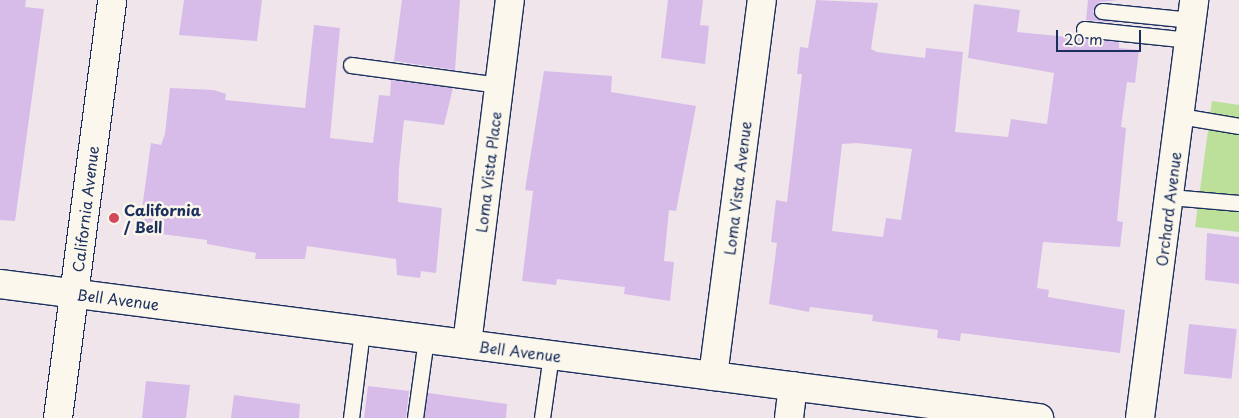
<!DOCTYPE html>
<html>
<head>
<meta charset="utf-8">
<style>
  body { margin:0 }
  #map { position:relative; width:1239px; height:418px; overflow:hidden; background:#f0e5eb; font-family:"Playpen Sans",sans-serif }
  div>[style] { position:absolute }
  .green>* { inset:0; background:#bce09a }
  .building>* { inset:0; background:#d7bcea; transform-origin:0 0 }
  .roads { filter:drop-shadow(1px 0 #1b2f5e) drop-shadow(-1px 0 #1b2f5e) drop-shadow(0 1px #1b2f5e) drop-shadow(0 -1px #1b2f5e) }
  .service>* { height:15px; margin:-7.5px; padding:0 7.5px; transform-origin:7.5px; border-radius:7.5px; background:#fbf7ec }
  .minor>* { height:28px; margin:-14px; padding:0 14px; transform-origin:14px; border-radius:14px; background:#fbf7ec }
  .tertiary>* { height:28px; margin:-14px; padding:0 14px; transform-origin:14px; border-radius:14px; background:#fbf7ec }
  .dots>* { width:14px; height:14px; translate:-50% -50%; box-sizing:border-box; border:2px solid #fbf7ec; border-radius:50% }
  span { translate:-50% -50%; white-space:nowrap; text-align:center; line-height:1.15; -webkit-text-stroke:5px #fbf7ec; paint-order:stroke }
  .street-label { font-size:15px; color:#1b2f5e }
  .poi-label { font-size:15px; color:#1b2f5e; font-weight:700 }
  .left { translate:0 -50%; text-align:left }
  .scale { position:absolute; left:1056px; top:30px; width:85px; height:22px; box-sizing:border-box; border:2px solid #1b2f5e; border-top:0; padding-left:6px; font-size:15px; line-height:18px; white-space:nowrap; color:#1b2f5e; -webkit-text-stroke:4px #fbf7ec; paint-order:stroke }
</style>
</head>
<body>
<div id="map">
  <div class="green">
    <i style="clip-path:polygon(1212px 101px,1239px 105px,1239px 232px,1195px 227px)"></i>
  </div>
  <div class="building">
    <i style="clip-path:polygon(0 0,26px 0,25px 7px,44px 9px,15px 221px,0 220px)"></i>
    <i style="clip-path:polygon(184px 0,262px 0,257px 41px,179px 35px)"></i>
    <i style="clip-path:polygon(402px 0,460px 0,455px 70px,394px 61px)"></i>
    <i style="clip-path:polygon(668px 0,703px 0,700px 25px,709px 26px,705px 64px,661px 58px)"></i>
    <i style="clip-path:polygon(evenodd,816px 0,878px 3px,871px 49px,877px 52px,925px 58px,926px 48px,963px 52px,955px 132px,1008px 137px,1011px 119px,1047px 124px,1054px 73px,968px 58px,974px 4px,1020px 10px,1017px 32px,1119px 42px,1119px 48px,1139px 50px,1135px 83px,1127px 82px,1121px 127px,1126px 128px,1117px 221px,1123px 222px,1120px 247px,1043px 242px,1037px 288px,1049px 290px,1048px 297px,1125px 310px,1120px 353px,961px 333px,960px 341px,937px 338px,938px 330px,872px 321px,873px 315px,810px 307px,809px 312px,769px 304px,777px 243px,771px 242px,776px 200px,787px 202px,802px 74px,797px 74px,800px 47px,808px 48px,816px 0,857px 143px,912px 149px,901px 220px,886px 218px,883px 237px,832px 231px,842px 144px,857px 143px)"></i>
    <i style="clip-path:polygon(1088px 0,1119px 0,1099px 2px,1093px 11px,1097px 19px,1119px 23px,1086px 20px)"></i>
    <i style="clip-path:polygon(314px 25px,340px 28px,330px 138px,373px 143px,379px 95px,390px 96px,391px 80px,453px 88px,444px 125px,404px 120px,399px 168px,398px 202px,442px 208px,436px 273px,421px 271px,420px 278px,397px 275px,396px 259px,307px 246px,305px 259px,255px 259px,256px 253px,207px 244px,207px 240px,139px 231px,151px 143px,161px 145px,165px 134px,170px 88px,214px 90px,226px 94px,225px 100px,305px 108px)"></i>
    <i style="clip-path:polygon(544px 71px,612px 76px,611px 92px,696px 106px,676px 211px,669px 210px,664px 261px,674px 262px,670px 301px,624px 294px,625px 287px,557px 279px,556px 285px,522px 281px,533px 191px,525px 190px)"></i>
    <i style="clip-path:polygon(1207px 233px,1239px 237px,1239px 284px,1205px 280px)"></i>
    <i style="left:1189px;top:324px;width:48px;height:50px;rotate:6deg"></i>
    <i style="clip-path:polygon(146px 381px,190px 385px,186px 418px,142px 418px)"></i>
    <i style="clip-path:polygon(368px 386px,409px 391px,406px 418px,364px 418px)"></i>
    <i style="clip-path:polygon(428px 393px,507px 404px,506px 418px,424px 418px)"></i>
    <i style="clip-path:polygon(234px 395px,300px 404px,299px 418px,231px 418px)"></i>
  </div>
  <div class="roads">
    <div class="service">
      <i style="left:1102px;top:11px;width:90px;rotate:5.7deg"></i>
      <i style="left:1084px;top:29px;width:106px;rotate:6deg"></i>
      <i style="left:351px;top:65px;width:149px;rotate:7.7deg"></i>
      <i style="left:1180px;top:116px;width:60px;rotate:9.6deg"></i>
      <i style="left:1170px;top:197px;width:69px;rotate:5deg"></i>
      <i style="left:351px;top:418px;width:88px;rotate:-82.8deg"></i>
      <i style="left:415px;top:418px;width:80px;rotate:-82.1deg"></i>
      <i style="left:542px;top:418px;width:64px;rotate:-81.9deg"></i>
    </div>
    <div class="minor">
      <i style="left:467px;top:344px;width:347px;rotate:-82.9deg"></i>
      <i style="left:713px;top:376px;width:379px;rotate:-82.6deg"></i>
      <i style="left:789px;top:418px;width:32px;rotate:-83deg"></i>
      <i style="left:1140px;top:418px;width:421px;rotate:-82.6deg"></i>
    </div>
    <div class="tertiary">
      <i style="left:0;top:284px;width:1048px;rotate:7.35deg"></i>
      <i style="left:58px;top:418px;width:421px;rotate:-82.6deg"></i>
    </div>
  </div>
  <div class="dots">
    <i style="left:114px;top:218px;background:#d1495b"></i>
  </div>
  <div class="street-label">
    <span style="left:488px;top:172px;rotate:-83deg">Loma Vista Place</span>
    <span style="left:737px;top:188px;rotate:-83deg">Loma Vista Avenue</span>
    <span style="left:85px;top:209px;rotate:-83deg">California Avenue</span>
    <span style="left:1168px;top:209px;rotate:-83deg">Orchard Avenue</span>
    <span style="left:118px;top:299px;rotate:7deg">Bell Avenue</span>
    <span style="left:520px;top:351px;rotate:7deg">Bell Avenue</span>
  </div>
  <div class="poi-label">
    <span class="left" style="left:124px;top:218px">California<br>/ Bell</span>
  </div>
  <div class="scale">20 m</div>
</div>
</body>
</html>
